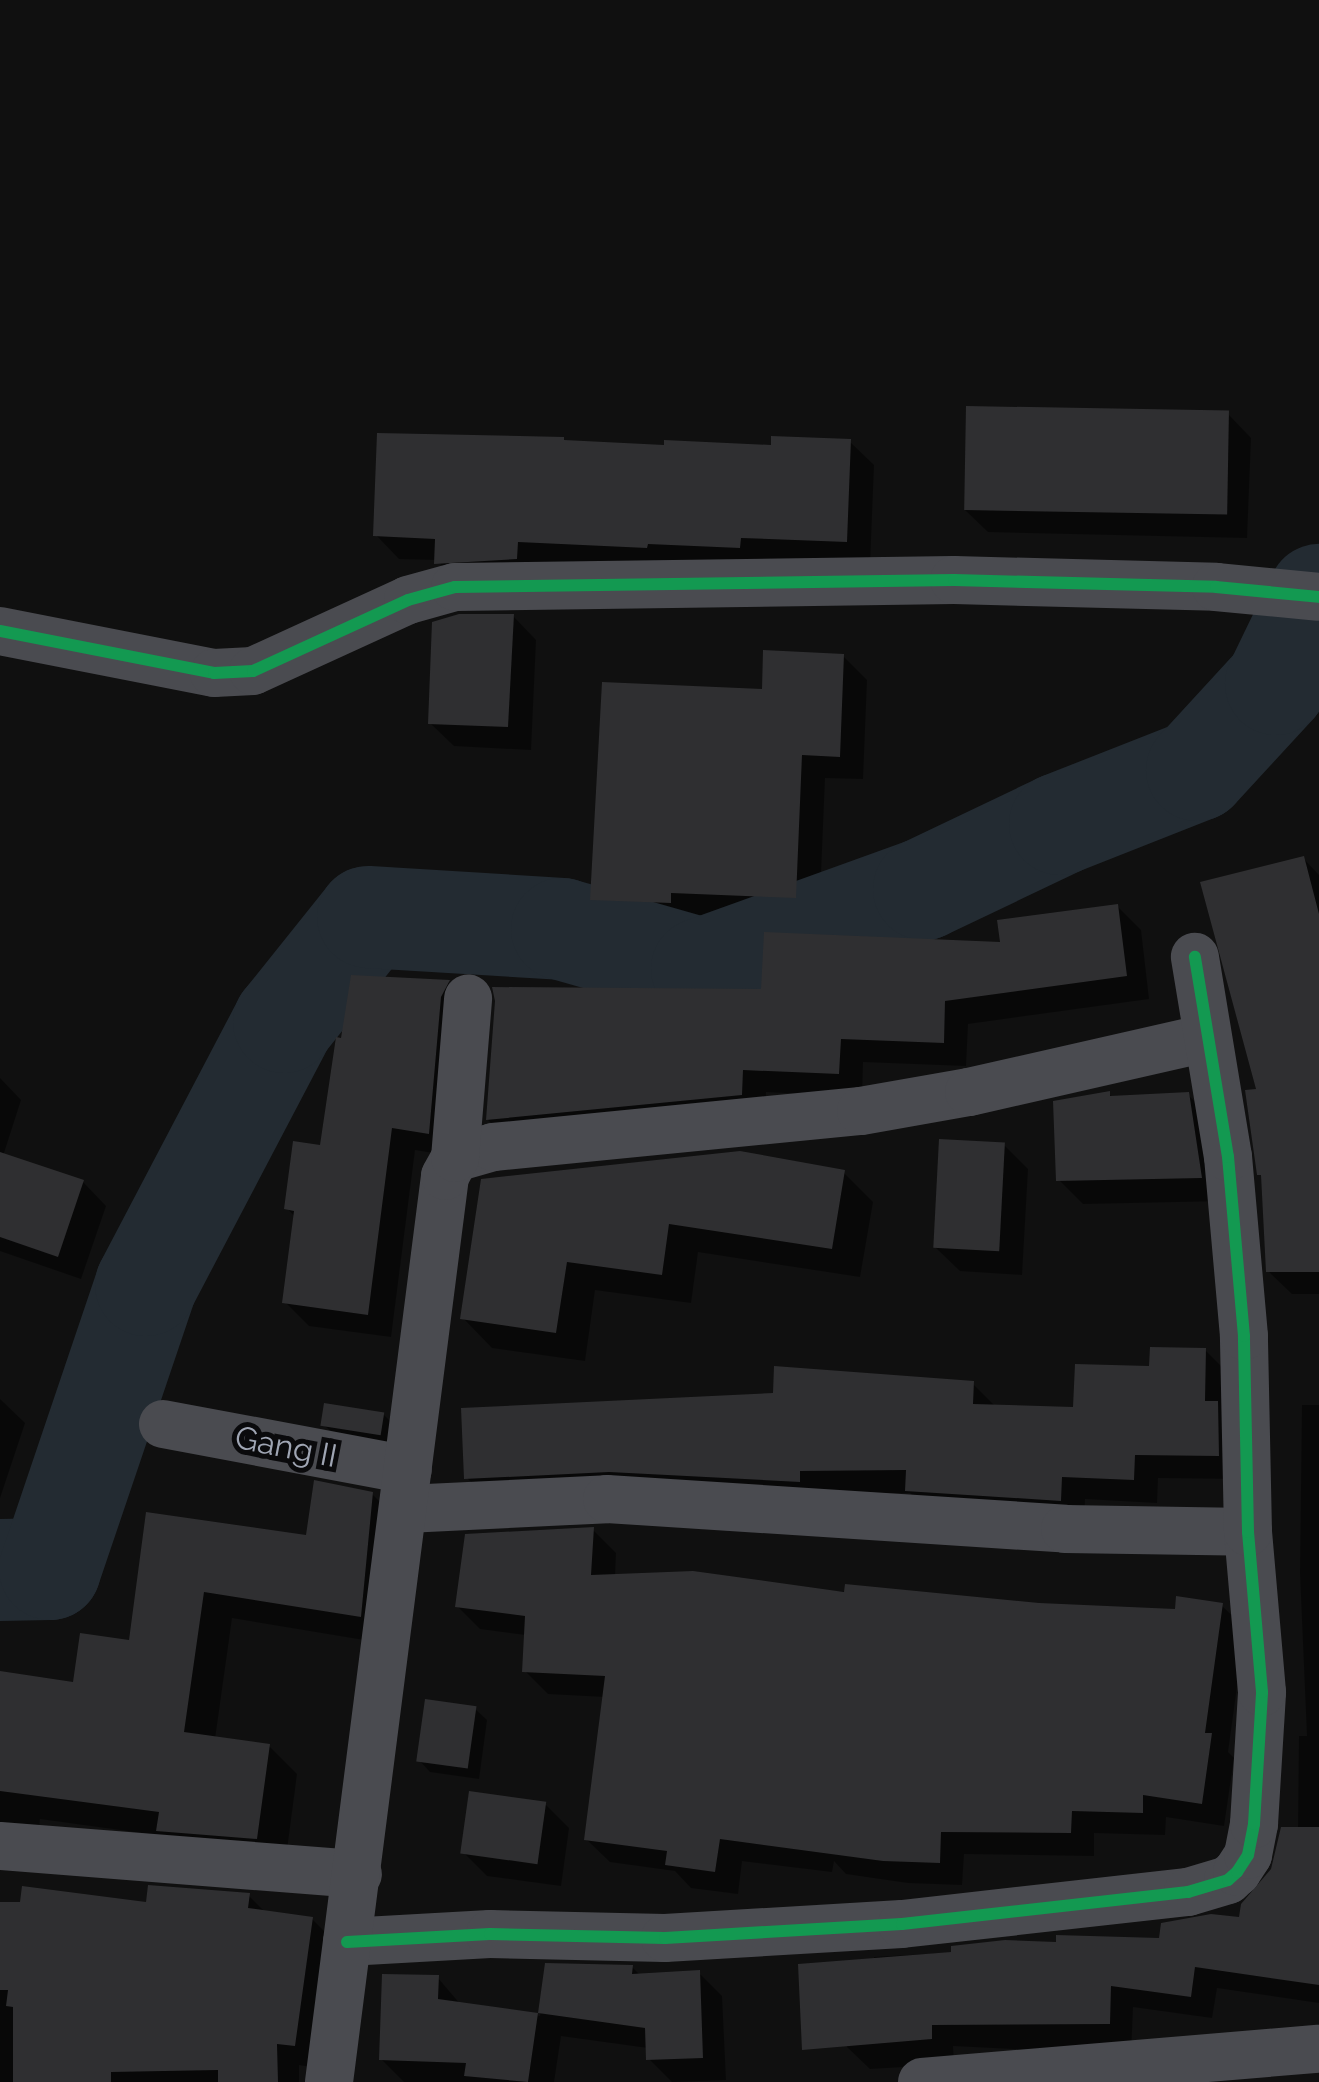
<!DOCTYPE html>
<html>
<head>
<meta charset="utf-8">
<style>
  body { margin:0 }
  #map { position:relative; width:1319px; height:2082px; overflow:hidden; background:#101010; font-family:Raleway,sans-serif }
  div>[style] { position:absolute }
  .shadow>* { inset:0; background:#0007 }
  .river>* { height:102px; margin:-51px; padding:0 51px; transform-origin:51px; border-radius:51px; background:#232b32 }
  .building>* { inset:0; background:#2f2f31; transform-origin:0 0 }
  .minor>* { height:48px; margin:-24px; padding:0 24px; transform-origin:24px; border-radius:24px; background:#4a4b50 }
  .cycleway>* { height:12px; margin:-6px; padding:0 6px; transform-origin:6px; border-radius:6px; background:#139951 }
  span { translate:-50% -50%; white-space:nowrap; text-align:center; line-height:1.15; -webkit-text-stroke:10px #0a0a0c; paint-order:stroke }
  .street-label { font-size:32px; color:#9fa5b3 }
</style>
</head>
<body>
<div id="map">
  <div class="shadow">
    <i style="clip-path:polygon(1228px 414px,1251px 438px,1247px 538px,988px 532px,964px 509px)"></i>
    <i style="clip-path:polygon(850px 442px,874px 465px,870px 565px,460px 587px,437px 560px,399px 559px,376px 535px,566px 443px,773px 448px)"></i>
    <i style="clip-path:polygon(513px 616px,536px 640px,531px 750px,454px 746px,430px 723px)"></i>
    <i style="clip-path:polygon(843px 656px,867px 680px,863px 779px,825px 778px,819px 921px,694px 915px,694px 926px,616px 923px,592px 899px,764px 691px)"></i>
    <i style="clip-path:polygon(1303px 858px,1319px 875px,1319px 1294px,1292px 1294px,1268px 1271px,1264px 1178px,1260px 1174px,1259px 1091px)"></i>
    <i style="clip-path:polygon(1117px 906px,1141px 930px,1149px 999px,968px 1024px,966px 1066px,863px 1062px,862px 1097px,766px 1092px,765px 1118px,512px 1143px,488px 1120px)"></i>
    <i style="clip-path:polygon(448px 982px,472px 1005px,452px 1156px,415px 1150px,391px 1337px,309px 1326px,285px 1302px,295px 1217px,287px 1208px,322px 1148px,343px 1041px)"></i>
    <i style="clip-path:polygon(0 1078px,21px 1100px,3px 1156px,83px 1182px,106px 1206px,81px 1279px,0 1251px)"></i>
    <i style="clip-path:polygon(1109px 1094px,1113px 1098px,1188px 1095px,1212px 1118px,1225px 1201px,1083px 1204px,1059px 1180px)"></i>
    <i style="clip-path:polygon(1004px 1145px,1028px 1169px,1022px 1275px,960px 1271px,936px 1248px)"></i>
    <i style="clip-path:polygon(843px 1172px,873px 1202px,860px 1277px,698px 1252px,691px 1303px,595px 1290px,585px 1361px,492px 1348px,463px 1318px,483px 1182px)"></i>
    <i style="clip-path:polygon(1205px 1350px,1229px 1374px,1242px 1479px,1158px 1478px,1157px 1503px,1085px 1499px,1084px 1524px,931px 1514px,910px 1493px,490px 1501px,467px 1478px,973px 1384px,997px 1408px,1076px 1409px,1152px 1369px)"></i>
    <i style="clip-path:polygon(0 1399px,25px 1423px,0 1498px)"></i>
    <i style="clip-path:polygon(1302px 1405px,1319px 1405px,1319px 2003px,1217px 1988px,1212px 2018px,1133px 2007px,1131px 2055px,953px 2046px,954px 2064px,870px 2069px,847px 2047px,837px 1964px,874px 1962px,874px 1957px,1161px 1941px,1241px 1920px,1298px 1829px,1299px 1736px,1307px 1736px,1300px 1573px)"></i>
    <i style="clip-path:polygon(383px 1414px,395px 1426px,392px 1447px,336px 1436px,324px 1425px)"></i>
    <i style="clip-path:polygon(372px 1494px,400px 1522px,388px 1644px,232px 1618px,215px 1739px,269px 1746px,297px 1774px,285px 1865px,164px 1836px,40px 1819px,38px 1835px,0 1829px,0 1674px,76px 1685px,131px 1643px,148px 1515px,308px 1538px)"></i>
    <i style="clip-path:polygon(593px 1530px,616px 1553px,615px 1576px,1039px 1605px,1177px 1611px,1221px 1605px,1245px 1628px,1228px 1752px,1234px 1758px,1224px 1826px,1166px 1817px,1165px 1835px,1094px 1833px,1094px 1856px,964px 1854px,962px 1885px,908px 1883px,846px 1874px,834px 1861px,832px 1872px,742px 1861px,738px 1894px,691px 1888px,675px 1871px,610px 1862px,586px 1839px,605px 1697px,548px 1694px,525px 1671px,526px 1635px,480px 1629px,457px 1606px)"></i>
    <i style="clip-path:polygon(475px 1709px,487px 1720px,479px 1779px,430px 1772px,419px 1760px)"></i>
    <i style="clip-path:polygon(545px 1804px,569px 1828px,561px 1886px,487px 1876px,463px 1852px)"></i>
    <i style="clip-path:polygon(249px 1896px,266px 1913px,312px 1919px,335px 1942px,317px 2068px,299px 2065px,299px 2082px,0 2082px,0 1906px,148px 1905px)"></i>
    <i style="clip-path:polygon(547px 1965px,632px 1967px,641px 1976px,699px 1973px,722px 1996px,726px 2080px,672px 2082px,649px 2059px,648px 2048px,561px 2036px,554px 2082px,404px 2082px,381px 2059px,438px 1978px,461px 2005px,540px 2016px)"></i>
  </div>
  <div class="river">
    <i style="left:0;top:1570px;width:50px;rotate:-1.1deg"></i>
    <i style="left:50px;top:1569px;width:300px;rotate:-71.3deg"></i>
    <i style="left:146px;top:1285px;width:297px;rotate:-62.3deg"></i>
    <i style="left:284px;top:1022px;width:134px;rotate:-51.3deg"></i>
    <i style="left:368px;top:917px;width:194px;rotate:3.5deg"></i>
    <i style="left:562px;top:929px;width:146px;rotate:15.9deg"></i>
    <i style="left:702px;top:969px;width:236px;rotate:-19.8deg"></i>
    <i style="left:924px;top:889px;width:151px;rotate:-25.5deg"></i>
    <i style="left:1060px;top:824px;width:147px;rotate:-21.5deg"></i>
    <i style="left:1197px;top:770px;width:117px;rotate:-47.4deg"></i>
    <i style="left:1276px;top:684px;width:99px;rotate:-64.2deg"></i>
  </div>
  <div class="building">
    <i style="left:966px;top:406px;width:263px;height:104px;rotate:1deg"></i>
    <i style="clip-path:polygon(377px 433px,564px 437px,564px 440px,664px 445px,664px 440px,771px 445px,771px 436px,851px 439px,847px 542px,741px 538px,740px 548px,648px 544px,647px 548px,518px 542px,517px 559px,434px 564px,435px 539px,373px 536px)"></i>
    <i style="clip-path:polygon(459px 614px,514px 614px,508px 727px,428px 724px,432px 622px)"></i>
    <i style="clip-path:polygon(763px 650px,844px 654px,840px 757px,802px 755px,796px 898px,671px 893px,671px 903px,590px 900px,602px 682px,762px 689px)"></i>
    <i style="clip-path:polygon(1304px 856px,1319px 914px,1319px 1272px,1266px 1272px,1261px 1175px,1257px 1175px,1245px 1090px,1256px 1089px,1200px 882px)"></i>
    <i style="clip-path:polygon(1118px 904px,1127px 976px,945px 1001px,944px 1043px,841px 1039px,839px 1074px,743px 1070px,742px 1095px,486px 1120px,495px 1001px,492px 987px,761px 989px,764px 932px,1000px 942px,997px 920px)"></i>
    <i style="clip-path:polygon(351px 975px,450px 980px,441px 997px,429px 1134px,392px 1128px,368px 1315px,282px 1303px,294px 1211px,284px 1209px,293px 1141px,320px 1145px,336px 1037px,341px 1038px)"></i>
    <i style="clip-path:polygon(1110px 1091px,1110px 1096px,1189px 1092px,1202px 1178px,1056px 1181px,1053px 1101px)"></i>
    <i style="left:939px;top:1139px;width:66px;height:109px;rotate:3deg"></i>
    <i style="clip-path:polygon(740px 1151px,845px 1170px,832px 1249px,669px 1224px,662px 1275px,567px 1262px,556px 1333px,460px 1319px,481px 1179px)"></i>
    <i style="clip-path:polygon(0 1152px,84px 1180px,58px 1257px,0 1237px)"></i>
    <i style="clip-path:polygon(1150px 1347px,1206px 1348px,1205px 1401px,1218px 1401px,1219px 1456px,1135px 1455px,1134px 1480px,1062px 1477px,1061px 1501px,905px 1491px,906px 1470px,800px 1471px,800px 1482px,609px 1472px,464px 1479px,461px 1408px,773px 1393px,774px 1366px,974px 1381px,973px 1404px,1073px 1407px,1075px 1364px,1149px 1366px)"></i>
    <i style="left:324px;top:1403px;width:61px;height:23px;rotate:9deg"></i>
    <i style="clip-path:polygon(314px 1480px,373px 1492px,361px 1617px,204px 1592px,184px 1732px,270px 1744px,257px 1839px,156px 1831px,159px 1812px,0 1791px,0 1671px,73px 1682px,80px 1633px,129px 1640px,146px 1512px,306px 1535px)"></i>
    <i style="clip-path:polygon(594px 1527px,591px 1575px,693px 1571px,844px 1592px,845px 1584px,1039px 1603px,1175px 1609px,1176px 1596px,1223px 1603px,1205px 1733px,1212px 1733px,1202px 1804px,1143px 1795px,1143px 1813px,1072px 1811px,1071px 1833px,941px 1832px,940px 1863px,883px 1861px,720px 1839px,715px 1872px,665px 1865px,667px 1851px,584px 1840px,605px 1676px,522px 1672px,525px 1616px,455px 1607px,465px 1534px)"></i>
    <i style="left:425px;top:1699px;width:52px;height:63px;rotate:8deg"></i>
    <i style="left:469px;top:1791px;width:78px;height:63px;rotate:8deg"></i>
    <i style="clip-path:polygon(1281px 1827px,1319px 1827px,1319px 1985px,1195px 1967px,1191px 1997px,1111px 1986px,1110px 2024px,932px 2025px,932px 2039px,802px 2050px,798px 1964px,951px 1952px,951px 1946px,1005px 1940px,1056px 1942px,1056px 1935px,1159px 1938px,1161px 1923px,1211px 1914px,1239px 1917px,1241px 1904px,1271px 1869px)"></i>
    <i style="clip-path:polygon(148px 1885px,250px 1893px,248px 1908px,313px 1917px,295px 2046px,277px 2044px,278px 2082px,218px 2082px,218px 2070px,111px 2072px,111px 2082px,13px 2082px,13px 2007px,6px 2006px,8px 1990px,0 1990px,0 1902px,20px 1902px,22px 1886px,146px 1902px)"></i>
    <i style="clip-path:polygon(545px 1963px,633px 1965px,632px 1974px,700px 1970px,703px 2058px,646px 2060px,645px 2028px,538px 2013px)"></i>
    <i style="clip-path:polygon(382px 1974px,439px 1975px,438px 1999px,538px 2013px,528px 2082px,464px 2076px,466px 2063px,379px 2060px)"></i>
  </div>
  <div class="minor">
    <i style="left:0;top:631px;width:218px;rotate:11.1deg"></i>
    <i style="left:214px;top:673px;width:39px;rotate:-3deg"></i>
    <i style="left:253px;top:671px;width:170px;rotate:-24.6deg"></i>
    <i style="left:408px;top:600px;width:49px;rotate:-15.5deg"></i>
    <i style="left:455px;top:587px;width:499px;rotate:-0.8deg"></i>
    <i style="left:954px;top:580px;width:262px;rotate:1.5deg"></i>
    <i style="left:1216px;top:587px;width:103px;rotate:5.5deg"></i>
    <i style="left:455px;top:1158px;width:40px;rotate:-16deg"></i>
    <i style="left:493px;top:1147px;width:370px;rotate:-5.6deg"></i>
    <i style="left:861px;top:1111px;width:110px;rotate:-10deg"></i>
    <i style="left:969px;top:1092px;width:243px;rotate:-12.8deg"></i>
    <i style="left:163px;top:1424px;width:249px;rotate:10.6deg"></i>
    <i style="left:406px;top:1509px;width:201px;rotate:-2.8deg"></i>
    <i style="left:607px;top:1499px;width:459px;rotate:3.7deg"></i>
    <i style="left:1065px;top:1529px;width:183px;rotate:0.9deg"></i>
    <i style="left:0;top:1846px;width:359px;rotate:4.5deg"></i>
    <i style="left:347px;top:1942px;width:143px;rotate:-3.2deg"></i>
    <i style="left:490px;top:1934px;width:175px;rotate:1.3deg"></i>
    <i style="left:665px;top:1938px;width:237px;rotate:-3.4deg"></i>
    <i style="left:902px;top:1924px;width:288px;rotate:-6.4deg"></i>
    <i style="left:1188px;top:1892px;width:42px;rotate:-16.7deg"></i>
    <i style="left:1228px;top:1880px;width:12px;rotate:-42deg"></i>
    <i style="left:1237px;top:1872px;width:20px;rotate:-57deg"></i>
    <i style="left:1248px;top:1855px;width:32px;rotate:-79deg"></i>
    <i style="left:1254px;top:1824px;width:132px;rotate:-86.5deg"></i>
    <i style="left:1262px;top:1692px;width:161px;rotate:-95deg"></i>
    <i style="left:1248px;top:1532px;width:196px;rotate:-91.2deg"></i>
    <i style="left:1244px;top:1336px;width:180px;rotate:-95.1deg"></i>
    <i style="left:1228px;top:1157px;width:203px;rotate:-99.4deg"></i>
    <i style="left:329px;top:2082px;width:913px;rotate:-82.7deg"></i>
    <i style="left:445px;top:1176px;width:21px;rotate:-61deg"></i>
    <i style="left:455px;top:1158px;width:160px;rotate:-85.3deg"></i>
    <i style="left:922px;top:2082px;width:398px;rotate:-4.8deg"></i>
  </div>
  <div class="cycleway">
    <i style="left:0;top:631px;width:218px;rotate:11.1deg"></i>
    <i style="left:214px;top:673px;width:39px;rotate:-3deg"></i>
    <i style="left:253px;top:671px;width:170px;rotate:-24.6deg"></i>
    <i style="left:408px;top:600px;width:49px;rotate:-15.5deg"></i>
    <i style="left:455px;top:587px;width:499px;rotate:-0.8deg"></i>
    <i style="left:954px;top:580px;width:262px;rotate:1.5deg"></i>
    <i style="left:1216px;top:587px;width:103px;rotate:5.5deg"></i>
    <i style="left:347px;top:1942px;width:143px;rotate:-3.2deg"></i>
    <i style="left:490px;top:1934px;width:175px;rotate:1.3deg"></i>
    <i style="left:665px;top:1938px;width:237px;rotate:-3.4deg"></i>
    <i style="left:902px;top:1924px;width:288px;rotate:-6.4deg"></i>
    <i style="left:1188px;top:1892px;width:42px;rotate:-16.7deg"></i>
    <i style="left:1228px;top:1880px;width:12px;rotate:-42deg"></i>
    <i style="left:1237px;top:1872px;width:20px;rotate:-57deg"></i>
    <i style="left:1248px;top:1855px;width:32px;rotate:-79deg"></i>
    <i style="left:1254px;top:1824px;width:132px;rotate:-86.5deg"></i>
    <i style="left:1262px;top:1692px;width:161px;rotate:-95deg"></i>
    <i style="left:1248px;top:1532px;width:196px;rotate:-91.2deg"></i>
    <i style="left:1244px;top:1336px;width:180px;rotate:-95.1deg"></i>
    <i style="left:1228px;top:1157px;width:203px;rotate:-99.4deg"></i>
  </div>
  <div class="street-label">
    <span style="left:286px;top:1447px;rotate:11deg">Gang II</span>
  </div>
</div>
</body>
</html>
